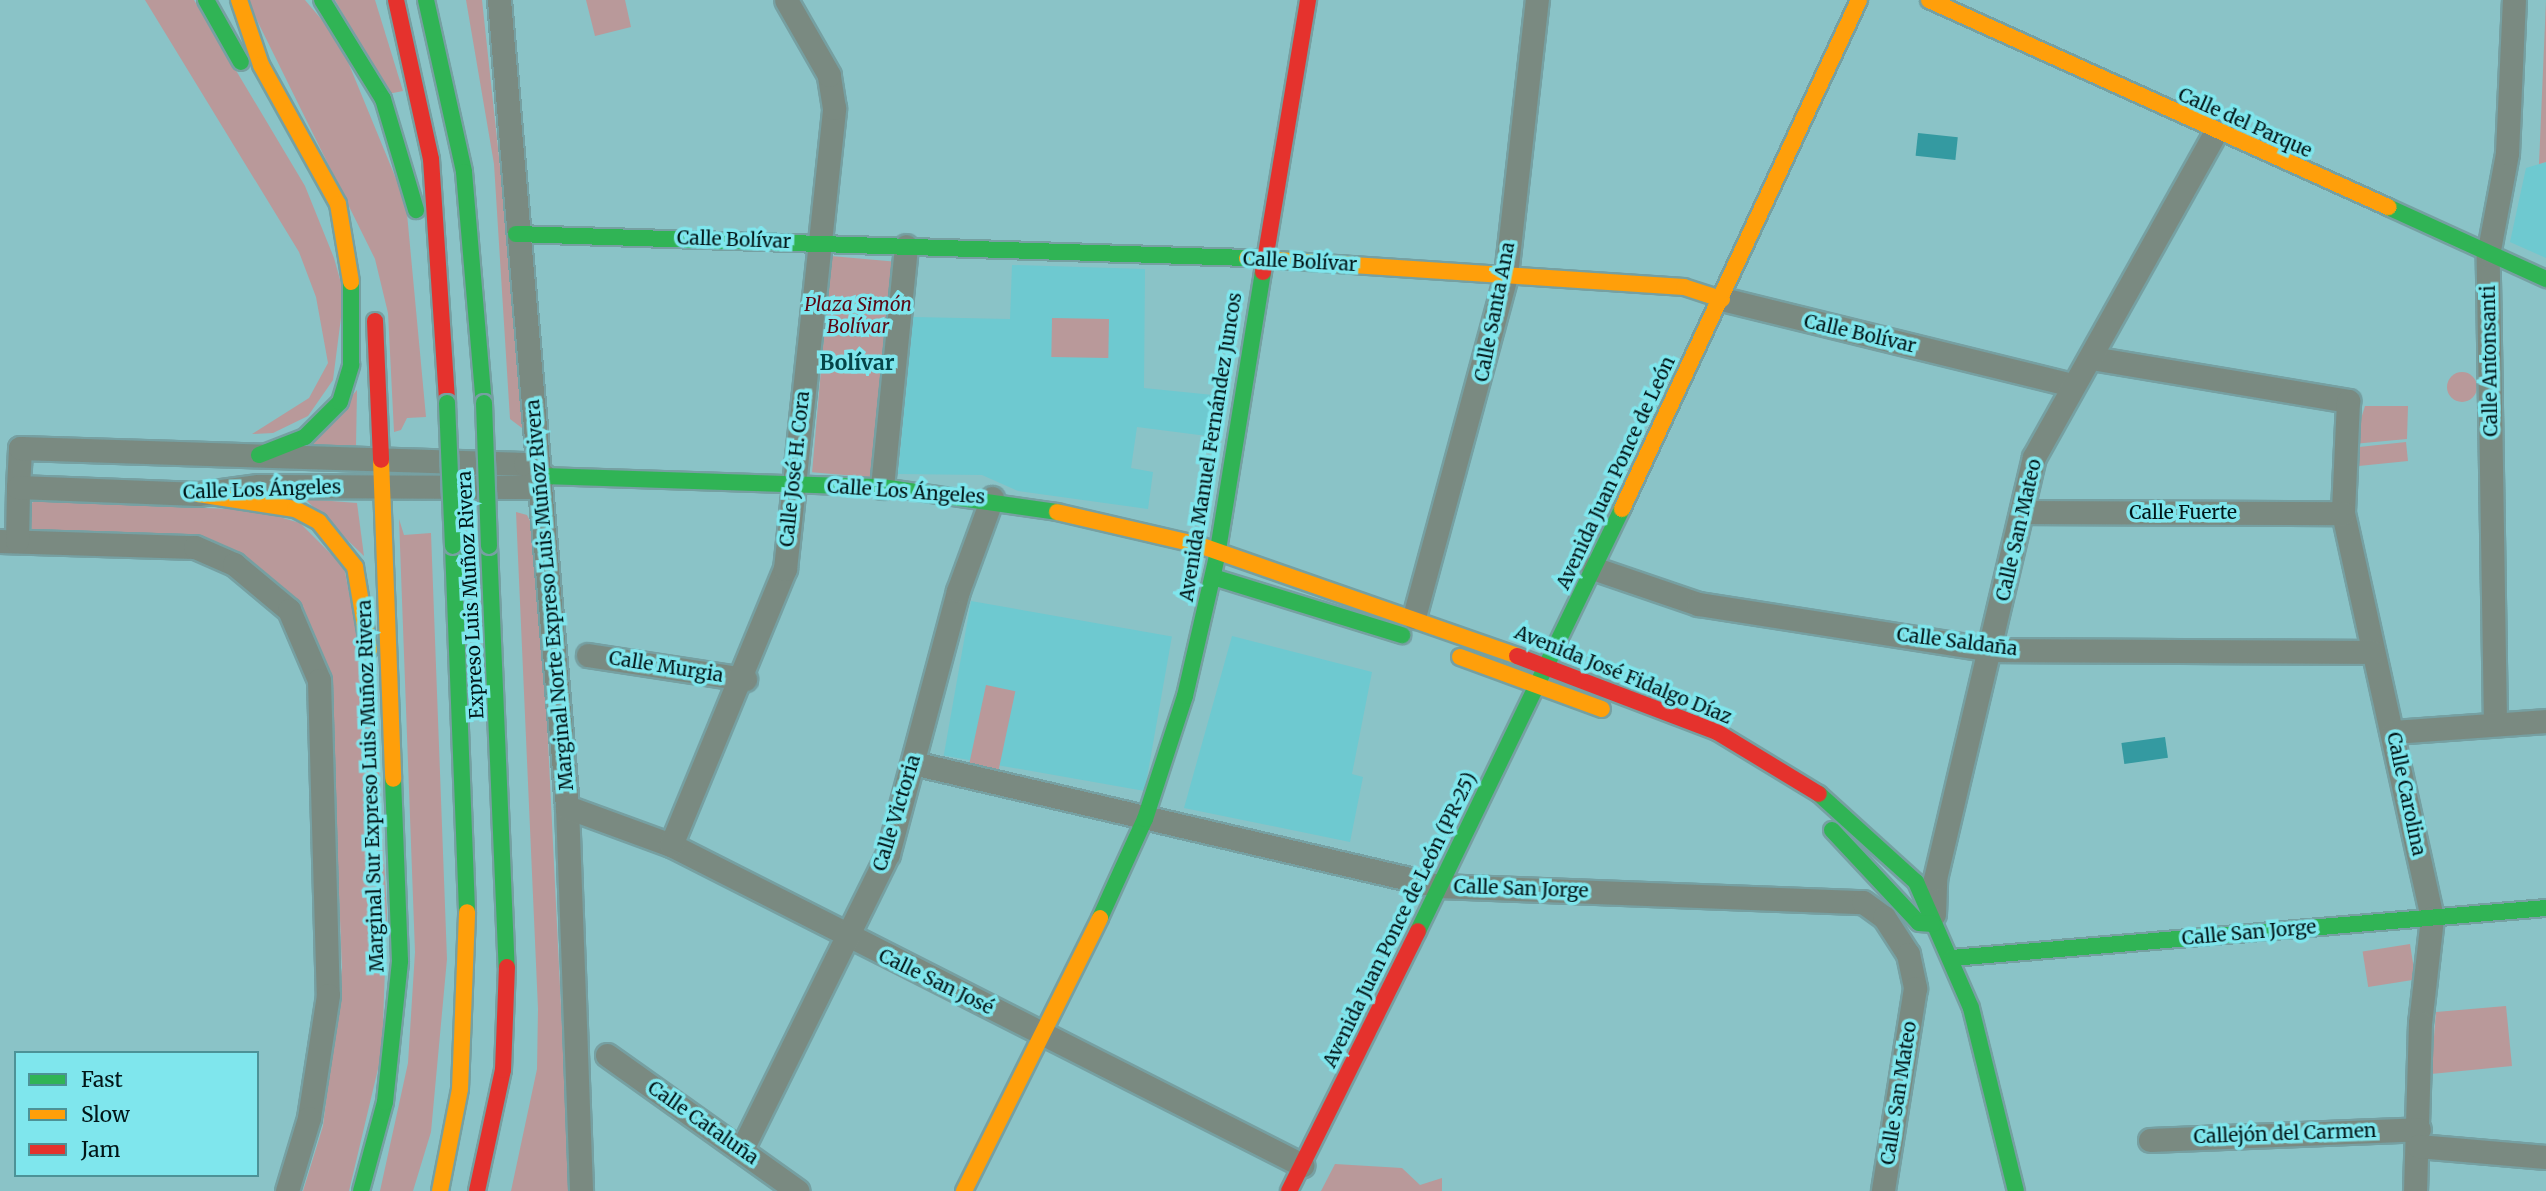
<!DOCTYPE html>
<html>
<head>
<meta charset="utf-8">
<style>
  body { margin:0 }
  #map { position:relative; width:2546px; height:1191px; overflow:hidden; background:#8ac3c7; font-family:Merriweather,serif }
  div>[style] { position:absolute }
  .built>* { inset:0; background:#6ec9d0; transform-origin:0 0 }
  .green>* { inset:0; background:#b9999a; transform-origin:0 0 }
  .round { border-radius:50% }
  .water>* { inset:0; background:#349aa1; transform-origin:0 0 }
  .roads { filter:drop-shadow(2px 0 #76a0a2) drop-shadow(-2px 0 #76a0a2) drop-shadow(0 2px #76a0a2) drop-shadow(0 -2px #76a0a2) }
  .street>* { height:23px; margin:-11.5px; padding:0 11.5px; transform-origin:11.5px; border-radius:11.5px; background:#7a8a81 }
  .fast>* { height:16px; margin:-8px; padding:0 8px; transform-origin:8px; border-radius:8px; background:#30b455 }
  .slow>* { height:16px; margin:-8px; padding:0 8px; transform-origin:8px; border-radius:8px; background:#ff9f0a }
  .jam>* { height:16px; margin:-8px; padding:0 8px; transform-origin:8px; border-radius:8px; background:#e5322d }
  .bridges { filter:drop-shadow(2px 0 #76a0a2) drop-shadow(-2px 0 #76a0a2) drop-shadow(0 2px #76a0a2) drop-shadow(0 -2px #76a0a2) }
  .fast-bridge>* { height:16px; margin:-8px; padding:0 8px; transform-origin:8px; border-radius:8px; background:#30b455 }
  span { translate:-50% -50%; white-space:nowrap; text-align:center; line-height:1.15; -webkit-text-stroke:7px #7fe6ed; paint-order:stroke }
  .street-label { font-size:19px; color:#011517 }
  .park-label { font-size:19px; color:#5b0813; font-style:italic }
  .neighbourhood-label { font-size:21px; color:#054448; font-weight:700 }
  .legend { position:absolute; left:14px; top:1051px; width:245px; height:126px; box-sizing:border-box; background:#7fe6ed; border:2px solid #4d9297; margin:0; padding:9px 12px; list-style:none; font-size:21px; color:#011517 }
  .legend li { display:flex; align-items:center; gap:14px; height:35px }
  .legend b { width:35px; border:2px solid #4d9297 }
</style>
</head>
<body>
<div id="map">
  <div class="built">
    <i style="clip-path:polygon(2546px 162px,2546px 258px,2510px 242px,2526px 168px)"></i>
    <i style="clip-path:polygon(1012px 265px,1145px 269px,1144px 388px,1213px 395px,1207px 436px,1137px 427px,1131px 468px,1153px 472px,1148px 509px,1018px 491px,982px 475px,898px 474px,913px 317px,1010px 319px)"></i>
    <i style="left:971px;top:601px;width:204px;height:157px;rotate:10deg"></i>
    <i style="clip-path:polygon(1232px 636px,1372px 672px,1352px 774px,1363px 777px,1350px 842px,1184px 808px)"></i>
  </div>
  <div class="green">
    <i style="clip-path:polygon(145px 0,194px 0,305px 186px,334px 258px,344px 294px,333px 380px,308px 416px,273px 433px,252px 434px,309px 398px,328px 363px,316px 297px,299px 252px)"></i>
    <i style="clip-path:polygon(247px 0,305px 0,339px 40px,406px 203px,426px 417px,407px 418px,401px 430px,394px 432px,388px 313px,375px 259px)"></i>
    <i style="clip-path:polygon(335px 0,375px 0,403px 91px,388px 94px)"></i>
    <i style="clip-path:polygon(466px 0,482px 0,528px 427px,522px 428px,510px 419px,494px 164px)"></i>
    <i style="clip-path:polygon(586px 0,625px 0,631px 27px,595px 36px)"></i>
    <i style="clip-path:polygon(2546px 0,2546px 162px,2539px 164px)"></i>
    <i style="left:831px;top:256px;width:65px;height:217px;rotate:5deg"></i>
    <i style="left:1052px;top:318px;width:57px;height:39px;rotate:1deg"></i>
    <i class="round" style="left:2447px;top:372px;width:30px;height:30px"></i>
    <i style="clip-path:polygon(357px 390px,356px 446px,305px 449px)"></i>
    <i style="clip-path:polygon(2365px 406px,2408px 406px,2407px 439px,2353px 444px)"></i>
    <i style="left:2406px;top:442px;width:19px;height:52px;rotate:84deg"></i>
    <i style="clip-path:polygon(305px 499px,357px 503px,364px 556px)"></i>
    <i style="clip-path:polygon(34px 501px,255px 510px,300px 523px,344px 567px,377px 736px,387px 912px,382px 1052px,349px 1191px,303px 1191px,323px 1126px,342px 968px,331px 694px,308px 621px,287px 592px,246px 560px,32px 531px,27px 508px)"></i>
    <i style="clip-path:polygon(516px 512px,527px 515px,538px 537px,570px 1191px,511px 1191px,537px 1069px,538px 1009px)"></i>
    <i style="clip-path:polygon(399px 519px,404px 535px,431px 533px,447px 959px,431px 1132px,413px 1191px,380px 1191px,408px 1063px,415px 952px)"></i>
    <i style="left:986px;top:685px;width:30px;height:80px;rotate:12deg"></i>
    <i style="left:2410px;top:944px;width:36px;height:48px;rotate:81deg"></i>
    <i style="clip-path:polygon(2506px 1006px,2512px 1066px,2431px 1074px,2436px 1012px)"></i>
    <i style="clip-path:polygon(1335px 1164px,1402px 1168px,1420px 1185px,1442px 1178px,1442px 1191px,1321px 1191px)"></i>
  </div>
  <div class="water">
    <i style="left:1918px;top:133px;width:40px;height:23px;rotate:6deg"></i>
    <i style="left:2165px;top:737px;width:21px;height:44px;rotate:82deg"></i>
  </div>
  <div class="roads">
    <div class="street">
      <i style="left:499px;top:0;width:810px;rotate:85.18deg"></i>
      <i style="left:567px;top:807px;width:384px;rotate:87.9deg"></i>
      <i style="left:1722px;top:299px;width:360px;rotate:13.8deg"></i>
      <i style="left:2092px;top:358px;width:260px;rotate:9.5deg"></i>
      <i style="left:2348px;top:401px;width:112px;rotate:92.6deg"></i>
      <i style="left:2343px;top:513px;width:415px;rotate:77.6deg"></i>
      <i style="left:2432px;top:918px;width:106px;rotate:96.5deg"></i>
      <i style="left:2420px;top:1023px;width:168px;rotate:91.7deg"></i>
      <i style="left:882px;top:487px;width:242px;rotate:-84.3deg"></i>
      <i style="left:2023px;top:512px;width:320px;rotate:0.2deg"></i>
      <i style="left:0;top:541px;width:195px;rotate:1.8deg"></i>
      <i style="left:195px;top:547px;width:43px;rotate:23.6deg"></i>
      <i style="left:234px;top:564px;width:72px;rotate:39.9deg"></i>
      <i style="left:289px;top:610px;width:76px;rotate:66.8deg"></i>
      <i style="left:319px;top:680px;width:315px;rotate:88.4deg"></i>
      <i style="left:328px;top:995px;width:124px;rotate:98.8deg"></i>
      <i style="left:309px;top:1118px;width:76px;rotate:106.8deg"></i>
      <i style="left:17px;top:541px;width:54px;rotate:-88.9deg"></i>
      <i style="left:18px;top:487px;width:39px;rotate:-87deg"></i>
      <i style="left:20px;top:448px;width:505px;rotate:1.81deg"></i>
      <i style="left:525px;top:464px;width:22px;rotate:32deg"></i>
      <i style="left:544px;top:476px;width:19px;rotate:145deg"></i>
      <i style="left:528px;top:487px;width:270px;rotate:-179.8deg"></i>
      <i style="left:258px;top:486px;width:61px;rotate:172.4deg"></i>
      <i style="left:198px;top:494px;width:180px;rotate:-177.8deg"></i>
      <i style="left:1593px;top:568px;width:111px;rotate:18.9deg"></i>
      <i style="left:1698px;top:604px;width:297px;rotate:8.9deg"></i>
      <i style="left:1991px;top:650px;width:381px;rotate:0.3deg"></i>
      <i style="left:1414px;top:617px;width:354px;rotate:-74.9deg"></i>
      <i style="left:1506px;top:275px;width:277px;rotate:-83.6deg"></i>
      <i style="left:588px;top:655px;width:159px;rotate:8.7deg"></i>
      <i style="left:2495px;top:724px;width:469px;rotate:-90.9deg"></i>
      <i style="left:2488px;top:255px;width:104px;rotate:-79.4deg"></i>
      <i style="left:2507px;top:153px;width:153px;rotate:-87.4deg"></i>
      <i style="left:2394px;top:732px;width:152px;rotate:-4.1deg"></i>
      <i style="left:913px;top:763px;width:540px;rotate:13.16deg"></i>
      <i style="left:1439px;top:886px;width:424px;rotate:2.2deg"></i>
      <i style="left:1863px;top:902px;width:26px;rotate:36deg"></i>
      <i style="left:1884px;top:917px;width:44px;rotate:57deg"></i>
      <i style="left:1908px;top:954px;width:35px;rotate:78deg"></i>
      <i style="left:1915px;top:988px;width:206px;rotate:99deg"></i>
      <i style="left:567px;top:807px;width:111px;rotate:20.1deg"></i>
      <i style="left:671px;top:845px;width:708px;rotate:26.89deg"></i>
      <i style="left:671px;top:845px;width:299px;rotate:-67.6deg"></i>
      <i style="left:785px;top:569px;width:464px;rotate:-83.9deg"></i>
      <i style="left:834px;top:108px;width:33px;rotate:-99deg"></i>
      <i style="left:829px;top:75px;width:86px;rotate:-119.8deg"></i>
      <i style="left:1934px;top:914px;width:35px;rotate:-88deg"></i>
      <i style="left:1935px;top:879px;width:433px;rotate:-76.8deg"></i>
      <i style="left:2034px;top:457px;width:371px;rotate:-60.8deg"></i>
      <i style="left:607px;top:1055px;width:234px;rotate:35.5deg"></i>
      <i style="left:2150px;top:1140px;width:269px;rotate:-2.3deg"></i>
      <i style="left:2418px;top:1146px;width:128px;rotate:4.9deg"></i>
      <i style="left:742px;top:1149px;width:329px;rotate:-63.7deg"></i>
      <i style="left:888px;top:854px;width:272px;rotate:-75.1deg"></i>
      <i style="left:958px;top:591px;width:99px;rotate:-69.9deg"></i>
    </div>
    <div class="fast">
      <i style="left:206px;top:0;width:71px;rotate:60.6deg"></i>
      <i style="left:322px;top:0;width:116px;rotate:58.4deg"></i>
      <i style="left:383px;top:99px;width:116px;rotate:73.4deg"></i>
      <i style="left:426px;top:0;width:176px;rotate:77.5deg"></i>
      <i style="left:464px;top:172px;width:232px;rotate:85.1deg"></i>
      <i style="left:2388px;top:207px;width:174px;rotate:24.5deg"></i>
      <i style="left:516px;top:234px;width:731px;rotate:1.88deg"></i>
      <i style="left:259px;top:455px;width:49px;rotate:-21.4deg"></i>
      <i style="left:305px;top:437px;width:49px;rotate:-45deg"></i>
      <i style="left:340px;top:402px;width:39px;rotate:-73deg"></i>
      <i style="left:351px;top:365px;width:83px;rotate:-90deg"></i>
      <i style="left:544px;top:476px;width:338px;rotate:1.9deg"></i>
      <i style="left:882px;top:487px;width:177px;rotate:8.1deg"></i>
      <i style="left:453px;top:546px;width:366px;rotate:87.8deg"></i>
      <i style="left:489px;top:546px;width:421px;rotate:87.6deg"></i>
      <i style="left:1213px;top:577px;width:198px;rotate:17.1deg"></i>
      <i style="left:1819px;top:794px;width:131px;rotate:42.2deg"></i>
      <i style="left:1916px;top:882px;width:137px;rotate:66.4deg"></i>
      <i style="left:1971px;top:1008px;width:188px;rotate:76.2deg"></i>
      <i style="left:1832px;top:830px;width:127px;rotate:46.9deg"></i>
      <i style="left:1919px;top:923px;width:14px;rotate:4deg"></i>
      <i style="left:1100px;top:918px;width:109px;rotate:-65.6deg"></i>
      <i style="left:1145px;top:819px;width:129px;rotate:-72deg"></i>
      <i style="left:1185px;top:696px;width:144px;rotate:-77.1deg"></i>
      <i style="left:1217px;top:556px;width:288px;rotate:-80.8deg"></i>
      <i style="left:1418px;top:931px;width:469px;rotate:-64.2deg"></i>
      <i style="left:1952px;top:958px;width:596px;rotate:-4.81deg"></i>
      <i style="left:361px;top:1191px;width:92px;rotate:-74.9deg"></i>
      <i style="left:385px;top:1102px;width:142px;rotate:-83.9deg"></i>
      <i style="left:400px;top:961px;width:182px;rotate:-92.2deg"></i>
    </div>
    <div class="slow">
      <i style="left:239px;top:0;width:69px;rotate:71.3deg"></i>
      <i style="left:261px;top:65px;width:159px;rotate:61deg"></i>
      <i style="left:338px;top:204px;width:79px;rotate:80.5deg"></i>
      <i style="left:1929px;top:0;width:504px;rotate:24.27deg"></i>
      <i style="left:1247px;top:258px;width:438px;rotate:3.8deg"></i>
      <i style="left:1684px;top:287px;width:40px;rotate:18deg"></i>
      <i style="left:381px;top:460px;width:319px;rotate:87.8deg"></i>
      <i style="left:198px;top:494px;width:98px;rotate:8.8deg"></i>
      <i style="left:295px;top:509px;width:27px;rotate:28deg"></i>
      <i style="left:319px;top:522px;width:58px;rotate:51.3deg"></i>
      <i style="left:355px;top:567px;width:84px;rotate:80.4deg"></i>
      <i style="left:1622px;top:509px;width:561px;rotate:-65.03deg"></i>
      <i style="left:1057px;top:512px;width:146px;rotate:13.1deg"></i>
      <i style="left:1199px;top:545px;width:337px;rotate:19.2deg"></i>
      <i style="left:1460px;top:657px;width:151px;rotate:20.1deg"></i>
      <i style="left:440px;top:1191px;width:104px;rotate:-78.9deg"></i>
      <i style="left:460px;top:1089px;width:177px;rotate:-87.7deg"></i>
      <i style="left:964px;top:1191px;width:305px;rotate:-63.5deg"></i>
    </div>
    <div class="jam">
      <i style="left:396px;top:0;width:163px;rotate:77.6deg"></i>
      <i style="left:431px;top:159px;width:245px;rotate:86.2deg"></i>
      <i style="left:1263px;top:272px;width:276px;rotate:-80.6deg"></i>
      <i style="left:375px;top:321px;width:139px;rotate:87.5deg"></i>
      <i style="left:1517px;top:656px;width:214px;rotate:20.8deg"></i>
      <i style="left:1717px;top:732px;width:119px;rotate:31.3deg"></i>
      <i style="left:477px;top:1191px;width:124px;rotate:-77.9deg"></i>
      <i style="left:503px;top:1070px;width:103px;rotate:-87.8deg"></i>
      <i style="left:1289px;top:1191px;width:290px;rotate:-63.6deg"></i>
    </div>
  </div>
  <div class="bridges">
    <div class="fast-bridge">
      <i style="left:447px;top:403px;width:143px;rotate:87.6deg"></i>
      <i style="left:484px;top:403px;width:143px;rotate:88deg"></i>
    </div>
  </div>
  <div class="street-label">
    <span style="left:2245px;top:123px;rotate:24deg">Calle del Parque</span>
    <span style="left:734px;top:240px;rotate:2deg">Calle Bolívar</span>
    <span style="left:1300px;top:262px;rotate:3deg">Calle Bolívar</span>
    <span style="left:1495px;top:312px;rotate:-79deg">Calle Santa Ana</span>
    <span style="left:1860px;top:334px;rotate:13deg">Calle Bolívar</span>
    <span style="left:2490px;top:361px;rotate:-91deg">Calle Antonsanti</span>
    <span style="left:1211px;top:447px;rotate:-81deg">Avenida Manuel Fernández Juncos</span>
    <span style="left:795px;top:469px;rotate:-84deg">Calle José H. Cora</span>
    <span style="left:1616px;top:473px;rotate:-65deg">Avenida Juan Ponce de León</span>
    <span style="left:262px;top:490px;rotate:-2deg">Calle Los Ángeles</span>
    <span style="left:906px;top:492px;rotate:4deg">Calle Los Ángeles</span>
    <span style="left:2183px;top:513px">Calle Fuerte</span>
    <span style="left:2019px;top:530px;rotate:-77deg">Calle San Mateo</span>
    <span style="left:471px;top:595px;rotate:-93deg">Expreso Luis Muñoz Rivera</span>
    <span style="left:550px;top:595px;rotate:-95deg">Marginal Norte Expreso Luis Muñoz Rivera</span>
    <span style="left:1957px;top:642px;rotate:7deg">Calle Saldaña</span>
    <span style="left:666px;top:667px;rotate:9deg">Calle Murgia</span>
    <span style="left:1623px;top:675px;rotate:22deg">Avenida José Fidalgo Díaz</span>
    <span style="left:371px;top:786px;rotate:-92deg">Marginal Sur Expreso Luis Muñoz Rivera</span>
    <span style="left:2406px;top:794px;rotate:78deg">Calle Carolina</span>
    <span style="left:897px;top:813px;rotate:-73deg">Calle Victoria</span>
    <span style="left:1521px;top:889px;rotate:2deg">Calle San Jorge</span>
    <span style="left:1400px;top:920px;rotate:-64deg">Avenida Juan Ponce de León (PR-25)</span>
    <span style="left:2249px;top:933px;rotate:-5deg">Calle San Jorge</span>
    <span style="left:936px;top:982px;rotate:26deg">Calle San José</span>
    <span style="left:1899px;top:1093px;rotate:-81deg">Calle San Mateo</span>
    <span style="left:703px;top:1123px;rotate:35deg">Calle Cataluña</span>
    <span style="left:2285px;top:1134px;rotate:-2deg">Callejón del Carmen</span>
  </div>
  <div class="park-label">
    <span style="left:858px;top:316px">Plaza Simón<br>Bolívar</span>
  </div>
  <div class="neighbourhood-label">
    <span style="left:857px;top:363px">Bolívar</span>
  </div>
  <ul class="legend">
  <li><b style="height:9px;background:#30b455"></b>Fast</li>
  <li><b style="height:9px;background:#ff9f0a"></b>Slow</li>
  <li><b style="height:9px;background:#e5322d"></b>Jam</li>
  </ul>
</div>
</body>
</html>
